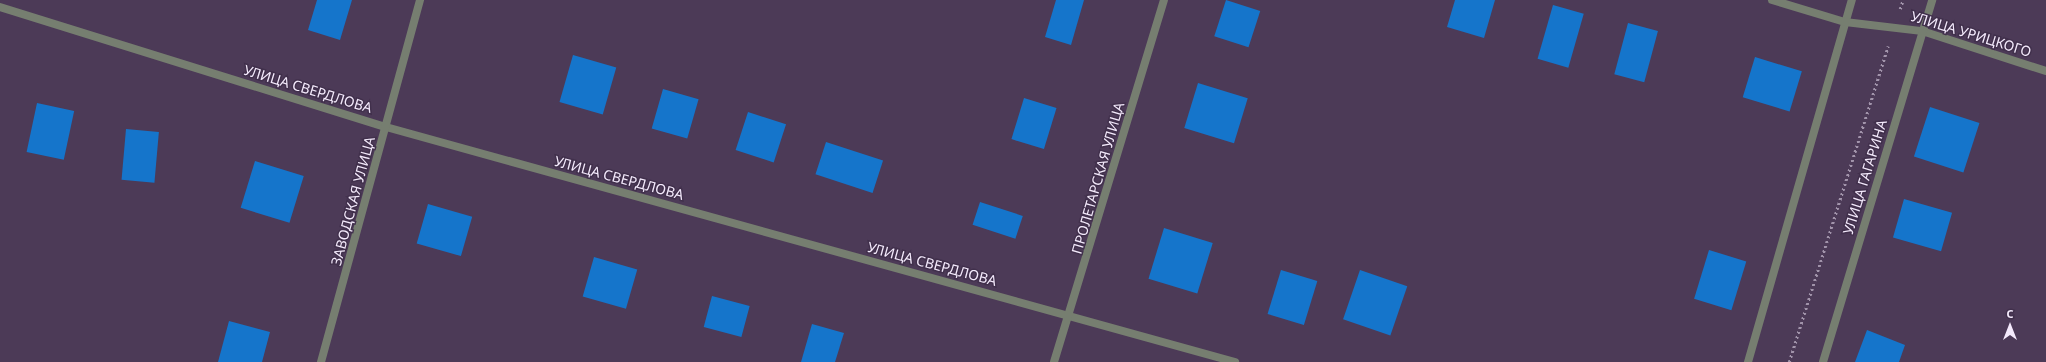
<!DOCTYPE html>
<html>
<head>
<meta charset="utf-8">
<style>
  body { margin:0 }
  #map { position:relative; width:2046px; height:362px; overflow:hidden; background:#4c3a57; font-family:"Noto Sans",sans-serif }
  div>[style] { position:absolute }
  .building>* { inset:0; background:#1575cb; transform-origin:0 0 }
  .path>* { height:2.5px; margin-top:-1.25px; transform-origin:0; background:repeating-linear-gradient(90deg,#a294ab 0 2px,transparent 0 5px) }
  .lane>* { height:8px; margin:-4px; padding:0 4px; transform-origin:4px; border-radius:4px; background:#767e70 }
  .street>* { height:8px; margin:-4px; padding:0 4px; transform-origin:4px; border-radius:4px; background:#767e70 }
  span { translate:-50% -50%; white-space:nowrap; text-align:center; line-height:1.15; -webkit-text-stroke:3px #41304c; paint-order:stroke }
  .street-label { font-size:14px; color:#f4eafc }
  .north { position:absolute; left:1990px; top:306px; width:40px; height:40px; -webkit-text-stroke:3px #41304c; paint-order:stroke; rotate:0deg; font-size:11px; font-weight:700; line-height:16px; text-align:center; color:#f4eafc }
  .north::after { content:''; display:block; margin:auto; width:14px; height:18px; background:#f4eafc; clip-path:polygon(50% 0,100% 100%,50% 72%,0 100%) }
</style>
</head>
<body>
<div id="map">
  <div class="building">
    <i style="clip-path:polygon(317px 0,352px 0,340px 40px,308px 30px)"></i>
    <i style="clip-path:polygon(1056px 0,1084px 0,1071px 45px,1045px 37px)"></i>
    <i style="left:1226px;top:0;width:36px;height:38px;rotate:18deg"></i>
    <i style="clip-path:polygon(1455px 0,1495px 0,1484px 38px,1447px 27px)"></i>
    <i style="left:1553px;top:5px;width:32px;height:56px;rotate:16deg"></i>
    <i style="left:1628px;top:23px;width:31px;height:53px;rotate:15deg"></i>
    <i style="left:573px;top:55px;width:45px;height:49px;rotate:16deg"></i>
    <i style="left:1755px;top:57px;width:49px;height:42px;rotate:17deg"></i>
    <i style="left:1198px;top:83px;width:52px;height:47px;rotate:17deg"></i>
    <i style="left:663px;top:89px;width:37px;height:41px;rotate:16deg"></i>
    <i style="left:1024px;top:98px;width:34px;height:43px;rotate:17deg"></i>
    <i style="left:37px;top:103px;width:38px;height:50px;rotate:12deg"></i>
    <i style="left:1930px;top:107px;width:52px;height:52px;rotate:18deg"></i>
    <i style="left:748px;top:112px;width:40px;height:40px;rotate:18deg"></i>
    <i style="left:126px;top:129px;width:33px;height:51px;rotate:5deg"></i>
    <i style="left:826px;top:142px;width:60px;height:34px;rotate:18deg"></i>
    <i style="left:255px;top:161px;width:51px;height:49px;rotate:17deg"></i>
    <i style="left:1904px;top:199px;width:50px;height:40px;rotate:16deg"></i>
    <i style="left:980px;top:202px;width:45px;height:24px;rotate:18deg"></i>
    <i style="left:428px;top:204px;width:46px;height:41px;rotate:16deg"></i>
    <i style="left:1164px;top:228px;width:51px;height:53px;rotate:17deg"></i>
    <i style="left:1709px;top:250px;width:39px;height:51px;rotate:17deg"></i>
    <i style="left:594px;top:257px;width:45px;height:41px;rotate:16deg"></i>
    <i style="left:1281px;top:270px;width:38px;height:46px;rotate:17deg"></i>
    <i style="left:1360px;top:270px;width:50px;height:52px;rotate:19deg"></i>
    <i style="left:712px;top:296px;width:39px;height:32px;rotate:15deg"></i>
    <i style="clip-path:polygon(229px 321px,270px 332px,262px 362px,218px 362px)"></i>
    <i style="clip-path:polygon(812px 324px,844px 333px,835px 362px,801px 362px)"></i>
    <i style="clip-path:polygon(1867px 330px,1905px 345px,1899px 362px,1855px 362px)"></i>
  </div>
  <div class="path">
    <i style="left:1900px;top:9px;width:9px;rotate:-72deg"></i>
    <i style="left:1789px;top:362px;width:331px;rotate:-72.6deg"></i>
  </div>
  <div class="lane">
    <i style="left:1748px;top:362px;width:377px;rotate:-74deg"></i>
  </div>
  <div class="street">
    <i style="left:1772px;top:0;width:76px;rotate:16.8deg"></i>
    <i style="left:1845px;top:22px;width:78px;rotate:6.7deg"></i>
    <i style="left:1922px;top:31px;width:130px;rotate:17.9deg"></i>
    <i style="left:0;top:7px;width:404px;rotate:17.3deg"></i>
    <i style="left:386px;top:127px;width:881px;rotate:15.47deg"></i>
    <i style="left:321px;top:362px;width:375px;rotate:-74.7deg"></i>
    <i style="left:1054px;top:362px;width:378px;rotate:-73.1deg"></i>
    <i style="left:1823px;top:362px;width:378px;rotate:-73.2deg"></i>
  </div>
  <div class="street-label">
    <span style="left:1971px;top:34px;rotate:17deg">УЛИЦА УРИЦКОГО</span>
    <span style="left:308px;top:89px;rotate:17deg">УЛИЦА СВЕРДЛОВА</span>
    <span style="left:1865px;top:177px;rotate:-73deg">УЛИЦА ГАГАРИНА</span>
    <span style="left:619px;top:178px;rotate:15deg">УЛИЦА СВЕРДЛОВА</span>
    <span style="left:1098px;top:178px;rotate:-74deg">ПРОЛЕТАРСКАЯ УЛИЦА</span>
    <span style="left:353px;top:201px;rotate:-75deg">ЗАВОДСКАЯ УЛИЦА</span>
    <span style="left:932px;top:264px;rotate:15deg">УЛИЦА СВЕРДЛОВА</span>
  </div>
  <div class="north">С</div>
</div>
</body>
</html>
